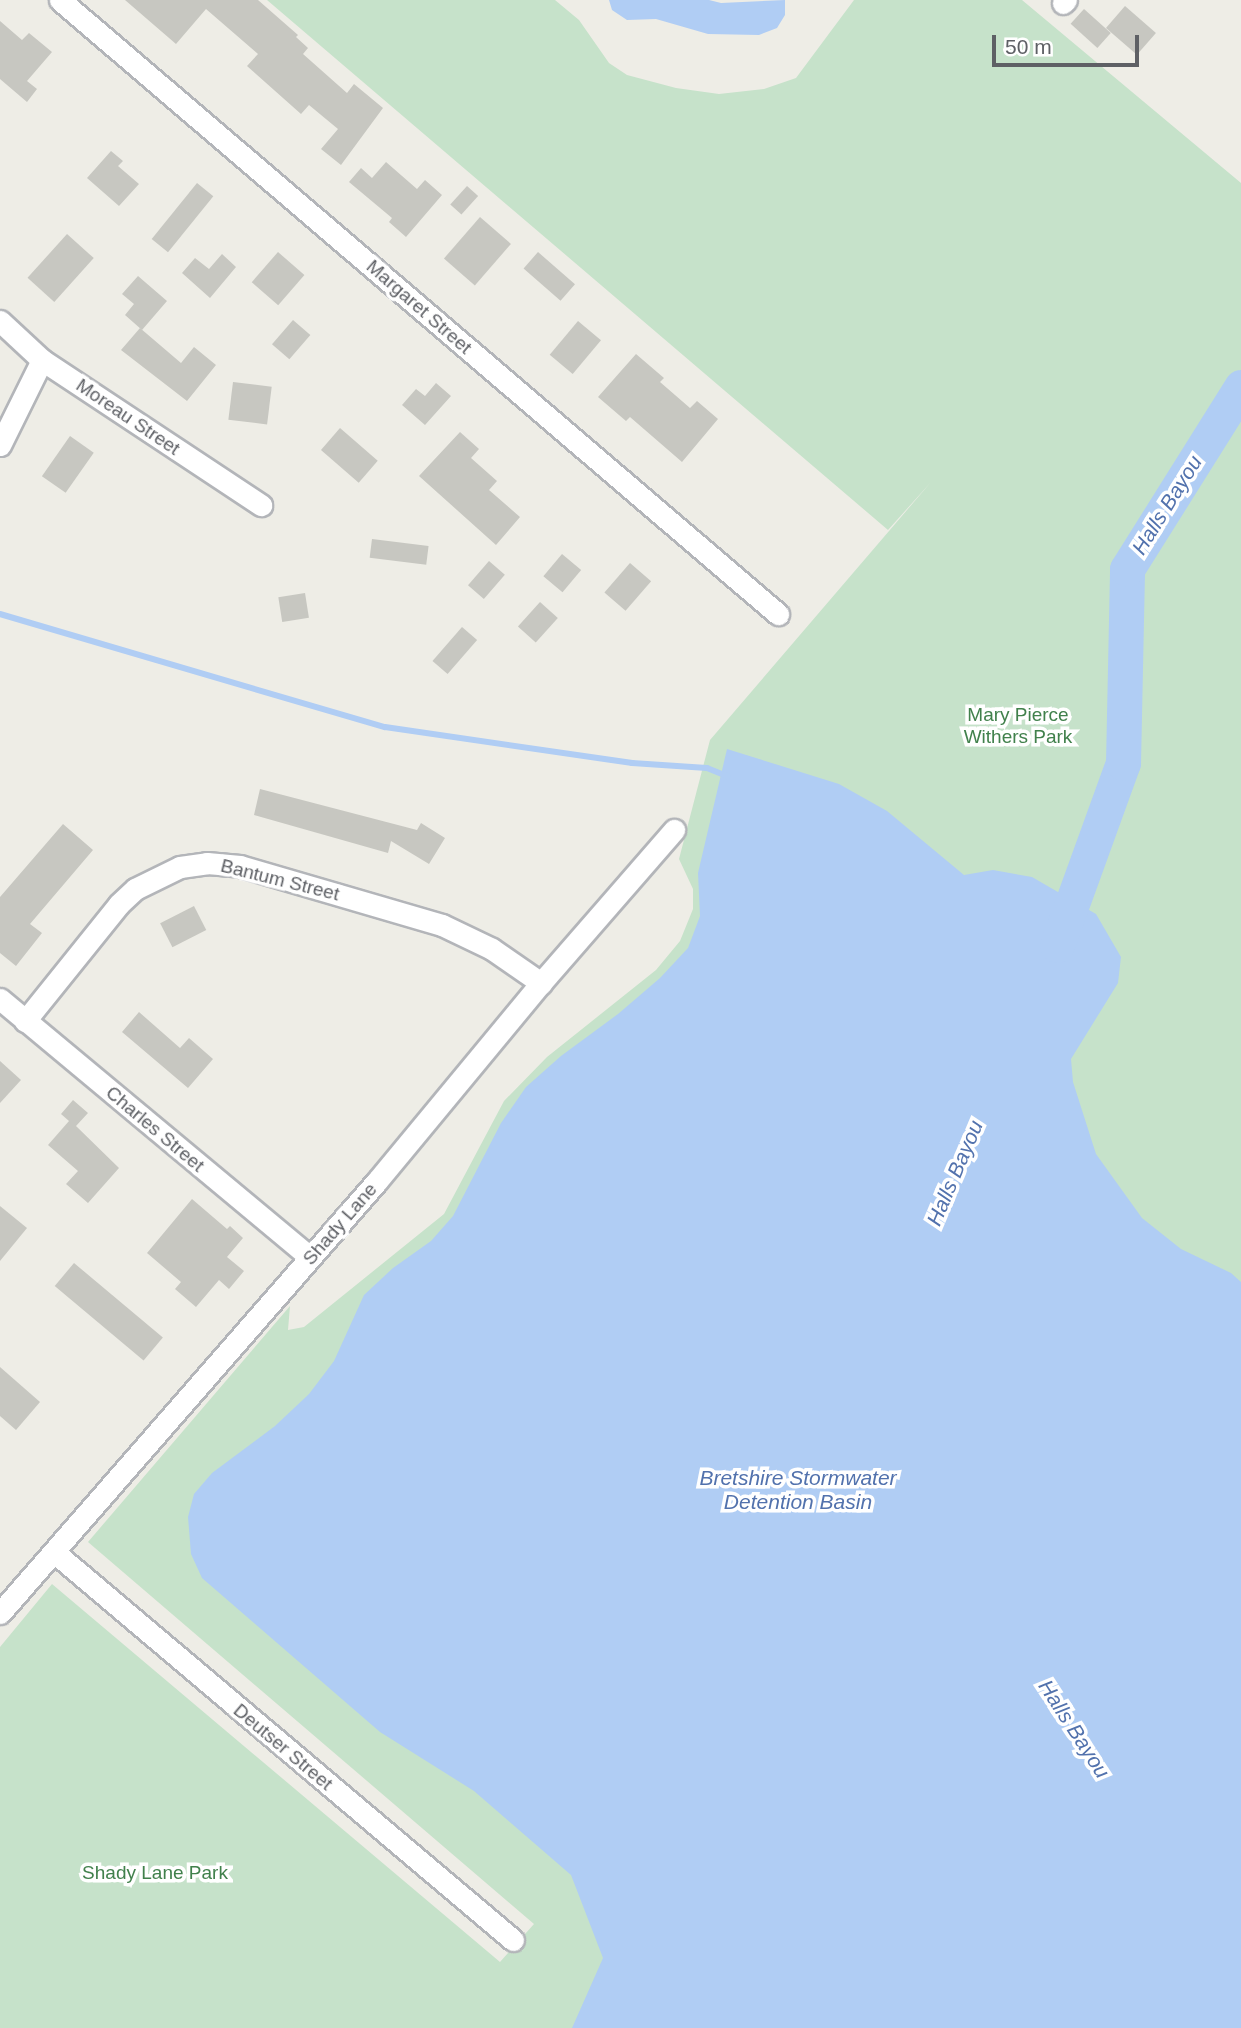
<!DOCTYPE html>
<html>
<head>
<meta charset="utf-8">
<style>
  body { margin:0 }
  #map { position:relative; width:1241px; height:2028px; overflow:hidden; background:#eeede6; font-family:Arial,sans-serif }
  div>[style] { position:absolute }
  .green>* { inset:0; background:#c6e2ca }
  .water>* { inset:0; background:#b0cdf4 }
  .stream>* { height:6px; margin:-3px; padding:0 3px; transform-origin:3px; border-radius:3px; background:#b0cdf4 }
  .river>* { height:35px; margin:-17.5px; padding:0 17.5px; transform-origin:17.5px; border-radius:17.5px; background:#b0cdf4 }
  .building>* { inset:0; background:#c7c7c1; transform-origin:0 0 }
  .roads { filter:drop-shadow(2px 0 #b3b5b9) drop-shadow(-2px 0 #b3b5b9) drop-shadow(0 2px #b3b5b9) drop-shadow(0 -2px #b3b5b9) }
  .minor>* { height:21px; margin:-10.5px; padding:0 10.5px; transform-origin:10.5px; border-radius:10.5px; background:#fff }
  span { translate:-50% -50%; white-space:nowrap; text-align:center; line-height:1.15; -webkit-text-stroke:7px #fff; paint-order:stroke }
  .street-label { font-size:19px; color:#5e6065 }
  .park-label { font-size:19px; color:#41814c }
  .water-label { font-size:21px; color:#5272ad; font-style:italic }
  .scale { position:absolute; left:992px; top:35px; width:147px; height:32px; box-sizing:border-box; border:4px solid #5e6065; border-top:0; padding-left:9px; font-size:21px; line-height:24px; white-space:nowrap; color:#5e6065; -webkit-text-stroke:5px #fff; paint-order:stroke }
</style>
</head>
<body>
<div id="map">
  <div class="green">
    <i style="clip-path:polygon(267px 0,555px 0,579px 20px,609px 63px,627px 75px,676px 88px,719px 94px,764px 89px,796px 78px,854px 0,1022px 0,1241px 183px,1241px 2028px,0 2028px,0 1647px,52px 1584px,500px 1962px,534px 1924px,88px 1542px,290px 1306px,288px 1330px,304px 1327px,444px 1214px,504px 1101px,547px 1057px,656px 970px,680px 941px,693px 909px,693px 889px,679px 859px,710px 740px,931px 482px,888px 530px)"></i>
  </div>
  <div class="water">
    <i style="clip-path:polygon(609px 0,709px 0,721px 3px,785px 0,785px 15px,777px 28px,759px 35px,708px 34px,656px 19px,627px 20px,612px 10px)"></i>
    <i style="clip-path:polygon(727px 749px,839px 784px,887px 811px,964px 875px,993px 870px,1032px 877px,1096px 914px,1121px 957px,1118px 983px,1071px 1059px,1073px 1082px,1096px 1154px,1142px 1218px,1181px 1249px,1231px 1273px,1241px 1282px,1241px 2028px,572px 2028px,603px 1958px,571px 1875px,474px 1791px,380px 1732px,202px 1578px,191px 1554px,188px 1517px,194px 1494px,212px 1473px,275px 1426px,309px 1394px,334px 1361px,364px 1295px,393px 1268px,431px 1241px,453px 1216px,501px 1123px,526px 1087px,561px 1056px,618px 1014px,660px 978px,688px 948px,700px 916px,698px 873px)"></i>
  </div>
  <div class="stream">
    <i style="left:0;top:614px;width:401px;rotate:16.4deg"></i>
    <i style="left:385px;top:727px;width:250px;rotate:8.3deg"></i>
    <i style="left:632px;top:763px;width:75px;rotate:3.8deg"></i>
    <i style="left:707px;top:768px;width:22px;rotate:22deg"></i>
  </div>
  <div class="river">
    <i style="left:1057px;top:945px;width:194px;rotate:-70.1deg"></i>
    <i style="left:1123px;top:763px;width:194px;rotate:-88.8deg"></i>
    <i style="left:1127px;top:569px;width:215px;rotate:-57.9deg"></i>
  </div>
  <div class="building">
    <i style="clip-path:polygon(125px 0,258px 0,298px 35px,296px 37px,308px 48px,303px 54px,347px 93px,354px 84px,383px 108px,341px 165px,321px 149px,338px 129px,309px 105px,301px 114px,247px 66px,258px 54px,206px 9px,176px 44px)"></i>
    <i style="left:1125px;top:6px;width:41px;height:29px;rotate:41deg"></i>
    <i style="left:1084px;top:9px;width:36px;height:20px;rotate:42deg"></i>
    <i style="clip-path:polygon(0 21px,22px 40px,29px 33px,52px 52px,27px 81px,37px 89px,27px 102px,0 79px)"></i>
    <i style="clip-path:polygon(111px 151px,123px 161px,118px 166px,139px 184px,119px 206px,87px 178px)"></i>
    <i style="clip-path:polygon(386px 162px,417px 189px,425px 180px,442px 195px,406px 237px,389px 222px,392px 218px,349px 182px,361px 168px,372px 178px)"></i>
    <i style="left:197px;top:183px;width:21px;height:72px;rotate:39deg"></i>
    <i style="left:467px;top:186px;width:15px;height:25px;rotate:42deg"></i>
    <i style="left:480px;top:217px;width:41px;height:55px;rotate:41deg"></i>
    <i style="left:67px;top:234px;width:36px;height:59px;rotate:42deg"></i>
    <i style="left:278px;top:252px;width:35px;height:40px;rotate:41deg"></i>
    <i style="left:538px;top:252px;width:49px;height:22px;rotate:41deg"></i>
    <i style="clip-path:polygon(222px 254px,236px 267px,210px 298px,182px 273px,195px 258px,209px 269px)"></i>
    <i style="clip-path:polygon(138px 276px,167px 301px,142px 330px,125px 315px,134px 304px,122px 294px)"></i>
    <i style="left:293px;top:320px;width:23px;height:32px;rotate:41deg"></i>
    <i style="left:578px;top:321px;width:30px;height:44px;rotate:40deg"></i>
    <i style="clip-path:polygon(140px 328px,181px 363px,194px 347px,216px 365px,187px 401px,121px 350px)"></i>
    <i style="clip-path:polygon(636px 354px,664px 378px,660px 382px,690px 408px,697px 401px,718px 419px,682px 462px,630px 417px,626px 421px,598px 397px)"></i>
    <i style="left:233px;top:382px;width:39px;height:38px;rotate:7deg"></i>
    <i style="clip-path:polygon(436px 383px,451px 396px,425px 425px,402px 405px,416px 389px,425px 396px)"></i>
    <i style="left:340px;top:428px;width:50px;height:29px;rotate:41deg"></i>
    <i style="clip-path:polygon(460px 432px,479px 449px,471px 458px,497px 481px,489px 490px,520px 517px,496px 545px,419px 476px)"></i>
    <i style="left:70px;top:436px;width:29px;height:49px;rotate:35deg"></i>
    <i style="left:372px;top:539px;width:57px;height:19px;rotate:7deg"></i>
    <i style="left:562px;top:554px;width:25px;height:29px;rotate:40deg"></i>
    <i style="left:489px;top:561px;width:21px;height:32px;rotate:41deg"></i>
    <i style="left:630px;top:563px;width:28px;height:39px;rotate:41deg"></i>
    <i style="left:305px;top:593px;width:25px;height:27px;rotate:81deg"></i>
    <i style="left:540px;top:602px;width:24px;height:33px;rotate:42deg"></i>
    <i style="left:462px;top:627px;width:20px;height:45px;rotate:41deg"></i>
    <i style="clip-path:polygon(260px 789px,417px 830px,421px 823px,445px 838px,429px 864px,391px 841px,388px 853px,254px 815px)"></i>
    <i style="clip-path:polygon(63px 824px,93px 850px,30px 924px,42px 933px,16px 966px,0 953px,0 897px)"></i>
    <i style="left:194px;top:906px;width:27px;height:38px;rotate:63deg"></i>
    <i style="clip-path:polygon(139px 1012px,180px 1048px,189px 1038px,213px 1059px,188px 1088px,122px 1032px)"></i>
    <i style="clip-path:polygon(0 1061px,21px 1080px,0 1103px)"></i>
    <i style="clip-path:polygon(73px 1100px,88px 1113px,76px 1126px,119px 1168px,88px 1203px,66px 1184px,78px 1171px,48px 1145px,69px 1121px,61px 1114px)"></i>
    <i style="clip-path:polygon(192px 1199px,227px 1229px,230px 1226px,243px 1238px,227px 1257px,244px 1271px,229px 1289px,219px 1280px,196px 1307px,175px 1289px,181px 1282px,147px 1253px)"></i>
    <i style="clip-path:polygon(0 1206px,27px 1228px,0 1261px)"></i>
    <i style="left:74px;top:1263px;width:116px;height:30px;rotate:40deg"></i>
    <i style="clip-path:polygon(0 1367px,40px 1402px,16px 1430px,0 1416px)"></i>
  </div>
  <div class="roads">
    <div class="minor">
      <i style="left:60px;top:0;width:945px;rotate:40.54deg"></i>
      <i style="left:1063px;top:3px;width:4px;rotate:-45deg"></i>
      <i style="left:0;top:321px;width:57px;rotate:42.9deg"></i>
      <i style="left:42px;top:360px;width:263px;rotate:33.5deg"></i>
      <i style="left:0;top:445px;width:95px;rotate:-63.7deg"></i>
      <i style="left:0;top:999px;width:403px;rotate:39.8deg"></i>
      <i style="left:25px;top:1021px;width:150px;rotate:-51.2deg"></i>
      <i style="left:119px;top:904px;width:22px;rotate:-43deg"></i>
      <i style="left:135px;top:889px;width:50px;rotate:-26.1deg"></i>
      <i style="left:180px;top:867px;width:27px;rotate:-8deg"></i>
      <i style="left:207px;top:863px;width:33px;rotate:5deg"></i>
      <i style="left:240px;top:866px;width:210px;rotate:16.3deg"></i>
      <i style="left:442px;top:925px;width:55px;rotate:25.6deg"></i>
      <i style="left:492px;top:949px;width:60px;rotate:34.8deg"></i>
      <i style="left:54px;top:1552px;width:601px;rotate:40.21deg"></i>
      <i style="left:0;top:1613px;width:573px;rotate:-48.89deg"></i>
      <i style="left:377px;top:1181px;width:257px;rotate:-50.4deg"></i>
      <i style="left:541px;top:983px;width:203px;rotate:-49deg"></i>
    </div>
  </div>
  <div class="street-label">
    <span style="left:419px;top:307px;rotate:41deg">Margaret Street</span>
    <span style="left:128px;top:417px;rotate:34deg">Moreau Street</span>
    <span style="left:280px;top:880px;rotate:14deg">Bantum Street</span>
    <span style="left:155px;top:1129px;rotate:40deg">Charles Street</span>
    <span style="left:340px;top:1224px;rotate:-49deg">Shady Lane</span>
    <span style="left:283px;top:1747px;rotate:40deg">Deutser Street</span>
  </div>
  <div class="park-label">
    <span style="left:1018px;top:726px">Mary Pierce<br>Withers Park</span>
    <span style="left:155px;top:1873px">Shady Lane Park</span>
  </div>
  <div class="water-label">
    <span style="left:1167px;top:505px;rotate:-58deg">Halls Bayou</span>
    <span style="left:955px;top:1173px;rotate:-67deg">Halls Bayou</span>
    <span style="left:798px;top:1490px">Bretshire Stormwater<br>Detention Basin</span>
    <span style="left:1074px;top:1729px;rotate:57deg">Halls Bayou</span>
  </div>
  <div class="scale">50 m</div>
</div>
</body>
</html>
